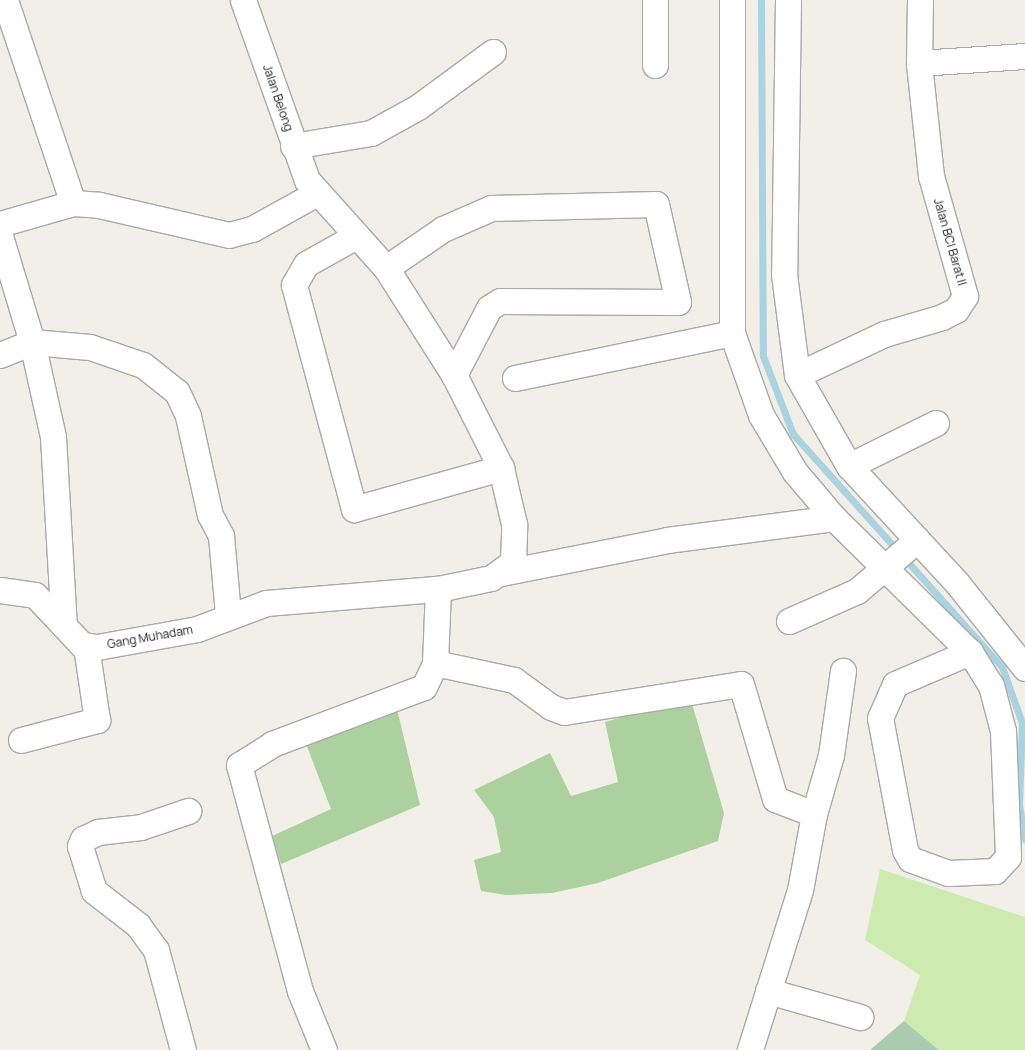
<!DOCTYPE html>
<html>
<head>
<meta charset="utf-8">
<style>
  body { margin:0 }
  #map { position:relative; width:1025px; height:1050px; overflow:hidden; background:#f2efe9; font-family:Manrope,sans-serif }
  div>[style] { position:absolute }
  .grass>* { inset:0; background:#cdebb0 }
  .forest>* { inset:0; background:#add19e }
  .cemetery>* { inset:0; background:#aacbaf }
  .stream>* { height:7px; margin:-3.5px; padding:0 3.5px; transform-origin:3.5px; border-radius:3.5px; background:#aad3df }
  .roads { filter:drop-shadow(1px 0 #a9a9a9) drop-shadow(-1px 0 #a9a9a9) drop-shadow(0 1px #a9a9a9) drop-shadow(0 -1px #a9a9a9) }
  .minor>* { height:25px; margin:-12.5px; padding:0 12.5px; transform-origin:12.5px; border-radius:12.5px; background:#fff }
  span { translate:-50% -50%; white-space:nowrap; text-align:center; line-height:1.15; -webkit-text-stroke:4.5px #fff; paint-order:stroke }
  .street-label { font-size:12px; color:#222 }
</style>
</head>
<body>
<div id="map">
  <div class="grass">
    <i style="clip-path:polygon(880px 869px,1025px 917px,1025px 1050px,939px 1050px,904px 1021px,920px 975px,865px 940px)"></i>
  </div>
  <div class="forest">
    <i style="clip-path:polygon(690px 697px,724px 813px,718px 841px,598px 883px,552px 893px,506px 895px,481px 891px,474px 860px,501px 852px,494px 817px,474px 790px,550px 753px,571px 796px,618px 782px,605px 722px)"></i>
    <i style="clip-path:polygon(397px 709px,420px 805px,281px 864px,272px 836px,331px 809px,306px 744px)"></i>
  </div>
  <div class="cemetery">
    <i style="clip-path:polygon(904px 1021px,939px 1050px,870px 1050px)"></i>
  </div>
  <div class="stream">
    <i style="left:761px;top:0;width:356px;rotate:89.7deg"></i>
    <i style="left:763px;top:356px;width:84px;rotate:69deg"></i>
    <i style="left:793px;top:434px;width:313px;rotate:48.1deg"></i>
    <i style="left:1002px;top:667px;width:59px;rotate:70.3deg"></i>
    <i style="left:1022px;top:723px;width:82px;rotate:92.1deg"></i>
    <i style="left:1019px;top:805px;width:35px;rotate:80deg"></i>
  </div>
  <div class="roads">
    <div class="minor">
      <i style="left:5px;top:0;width:214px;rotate:71.5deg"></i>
      <i style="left:655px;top:0;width:65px;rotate:90deg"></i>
      <i style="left:788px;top:0;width:274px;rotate:90.8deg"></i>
      <i style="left:784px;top:274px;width:102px;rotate:82.7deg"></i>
      <i style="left:797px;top:375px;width:105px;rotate:60.3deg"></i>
      <i style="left:849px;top:466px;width:159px;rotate:47.3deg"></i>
      <i style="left:957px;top:583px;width:109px;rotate:51.3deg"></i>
      <i style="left:919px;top:63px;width:106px;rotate:-3.8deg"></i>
      <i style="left:293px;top:146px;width:79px;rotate:-9.5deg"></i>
      <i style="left:371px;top:133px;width:54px;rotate:-29deg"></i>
      <i style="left:418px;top:107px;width:93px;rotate:-36.3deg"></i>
      <i style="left:0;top:224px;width:76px;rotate:-16deg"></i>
      <i style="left:73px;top:203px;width:26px;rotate:4deg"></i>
      <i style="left:99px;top:205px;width:133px;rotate:13deg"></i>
      <i style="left:229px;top:235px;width:24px;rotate:-15deg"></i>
      <i style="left:252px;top:229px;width:74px;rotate:-29deg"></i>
      <i style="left:0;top:236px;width:111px;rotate:73.2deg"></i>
      <i style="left:32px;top:342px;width:97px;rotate:77.5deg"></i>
      <i style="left:53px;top:437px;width:188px;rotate:86.7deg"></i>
      <i style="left:356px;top:236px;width:57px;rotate:150.8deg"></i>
      <i style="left:306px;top:264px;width:24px;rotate:120deg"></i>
      <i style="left:294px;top:285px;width:232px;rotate:75deg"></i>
      <i style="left:354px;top:509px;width:153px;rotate:-15.6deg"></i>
      <i style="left:386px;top:268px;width:69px;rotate:-34.4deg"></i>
      <i style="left:443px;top:229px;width:52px;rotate:-23.6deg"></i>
      <i style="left:491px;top:208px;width:165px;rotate:-1.4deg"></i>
      <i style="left:656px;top:204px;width:100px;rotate:77.3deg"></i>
      <i style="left:678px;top:302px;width:178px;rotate:-179.7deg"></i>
      <i style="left:500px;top:301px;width:13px;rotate:148deg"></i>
      <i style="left:489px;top:308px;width:76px;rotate:117.6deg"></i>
      <i style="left:732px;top:333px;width:87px;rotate:70.5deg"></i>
      <i style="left:761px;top:415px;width:66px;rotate:59.2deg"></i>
      <i style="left:795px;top:472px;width:60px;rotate:49.7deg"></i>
      <i style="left:834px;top:518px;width:191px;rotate:44.6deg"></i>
      <i style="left:970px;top:652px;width:39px;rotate:58deg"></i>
      <i style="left:991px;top:685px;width:48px;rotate:75.4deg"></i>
      <i style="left:1003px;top:731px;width:126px;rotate:87.7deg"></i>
      <i style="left:1008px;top:857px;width:19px;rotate:133deg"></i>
      <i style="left:995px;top:871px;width:47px;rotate:177.6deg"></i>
      <i style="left:948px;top:873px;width:40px;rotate:-159.8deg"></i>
      <i style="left:910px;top:859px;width:10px;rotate:-119deg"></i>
      <i style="left:905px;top:850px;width:134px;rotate:-100.7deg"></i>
      <i style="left:880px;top:718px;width:37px;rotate:-66deg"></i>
      <i style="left:895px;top:684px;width:82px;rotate:-23.1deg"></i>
      <i style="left:0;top:355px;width:35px;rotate:-22deg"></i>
      <i style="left:32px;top:342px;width:58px;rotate:4.9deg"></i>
      <i style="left:90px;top:347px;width:56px;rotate:18.8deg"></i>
      <i style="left:143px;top:365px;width:43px;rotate:38.5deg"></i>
      <i style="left:177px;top:392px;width:26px;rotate:65deg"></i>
      <i style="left:188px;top:416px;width:101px;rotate:77.5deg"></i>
      <i style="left:210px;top:515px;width:24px;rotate:62deg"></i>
      <i style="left:221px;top:536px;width:78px;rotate:84.9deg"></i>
      <i style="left:797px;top:375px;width:96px;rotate:-25.2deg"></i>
      <i style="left:884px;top:334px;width:60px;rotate:-16.3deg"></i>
      <i style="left:942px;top:317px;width:16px;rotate:-27deg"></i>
      <i style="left:956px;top:310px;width:17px;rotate:-57deg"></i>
      <i style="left:965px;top:296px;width:125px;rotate:-105.8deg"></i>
      <i style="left:931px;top:176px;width:114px;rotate:-96.1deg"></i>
      <i style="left:919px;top:63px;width:63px;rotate:-89.1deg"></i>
      <i style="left:515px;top:378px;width:222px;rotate:-11.7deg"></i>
      <i style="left:732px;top:333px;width:333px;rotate:-90deg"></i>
      <i style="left:849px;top:466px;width:97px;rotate:-26.3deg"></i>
      <i style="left:501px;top:573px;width:169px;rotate:-11.2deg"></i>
      <i style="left:667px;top:540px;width:168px;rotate:-7.5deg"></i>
      <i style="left:0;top:590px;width:35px;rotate:8deg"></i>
      <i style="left:35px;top:595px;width:69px;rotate:46.8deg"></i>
      <i style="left:82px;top:645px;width:15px;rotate:8deg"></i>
      <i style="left:97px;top:647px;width:102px;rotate:-10.2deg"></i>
      <i style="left:197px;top:629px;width:74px;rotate:-20.6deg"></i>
      <i style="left:266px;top:603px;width:173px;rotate:-4.7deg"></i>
      <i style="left:438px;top:589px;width:54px;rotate:-11.7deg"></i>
      <i style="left:491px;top:578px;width:27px;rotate:-36deg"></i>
      <i style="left:513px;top:562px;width:38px;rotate:-88deg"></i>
      <i style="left:514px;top:524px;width:57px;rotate:-103.1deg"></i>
      <i style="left:501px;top:468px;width:104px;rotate:-116.8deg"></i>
      <i style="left:454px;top:375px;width:127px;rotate:-122.4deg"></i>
      <i style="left:386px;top:268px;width:118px;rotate:-131.9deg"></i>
      <i style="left:307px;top:180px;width:191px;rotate:-109.6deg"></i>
      <i style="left:789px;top:621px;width:74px;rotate:-23.8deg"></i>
      <i style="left:857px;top:591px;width:79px;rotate:-40.4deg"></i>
      <i style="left:435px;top:663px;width:81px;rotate:12.1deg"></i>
      <i style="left:514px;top:680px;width:46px;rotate:36.1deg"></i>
      <i style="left:551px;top:707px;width:14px;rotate:21deg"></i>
      <i style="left:564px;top:712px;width:179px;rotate:-9deg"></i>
      <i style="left:741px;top:684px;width:120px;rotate:73.5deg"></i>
      <i style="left:775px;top:799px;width:42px;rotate:21deg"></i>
      <i style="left:814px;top:814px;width:77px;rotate:100.4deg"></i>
      <i style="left:800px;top:890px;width:168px;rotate:107.4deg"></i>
      <i style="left:21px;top:740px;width:79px;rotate:-14.7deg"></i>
      <i style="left:97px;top:720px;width:75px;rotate:-98.5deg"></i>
      <i style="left:814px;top:814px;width:61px;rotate:-73.9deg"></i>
      <i style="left:831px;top:755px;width:85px;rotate:-81.9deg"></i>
      <i style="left:768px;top:991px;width:96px;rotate:15.8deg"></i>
      <i style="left:183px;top:1050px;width:104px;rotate:-105.1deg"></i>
      <i style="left:156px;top:950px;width:31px;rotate:-126deg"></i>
      <i style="left:138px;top:925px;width:56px;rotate:-142.3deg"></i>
      <i style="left:94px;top:891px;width:47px;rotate:-107.3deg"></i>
      <i style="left:80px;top:846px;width:8px;rotate:-67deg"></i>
      <i style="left:83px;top:839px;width:17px;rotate:-25deg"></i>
      <i style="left:98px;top:832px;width:43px;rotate:-6.6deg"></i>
      <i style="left:141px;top:827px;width:50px;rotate:-18.8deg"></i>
      <i style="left:324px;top:1050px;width:64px;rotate:-112.1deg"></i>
      <i style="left:300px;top:991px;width:234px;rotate:-105.1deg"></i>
      <i style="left:239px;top:765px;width:39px;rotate:-32deg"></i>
      <i style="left:272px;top:744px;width:162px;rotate:-20.6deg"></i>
      <i style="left:424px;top:687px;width:26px;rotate:-65deg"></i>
      <i style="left:435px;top:663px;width:74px;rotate:-87.7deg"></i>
    </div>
  </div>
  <div class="street-label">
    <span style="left:278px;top:98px;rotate:71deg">Jalan Belong</span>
    <span style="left:950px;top:242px;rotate:74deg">Jalan BCI Barat II</span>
    <span style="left:150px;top:637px;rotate:-10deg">Gang Muhadam</span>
  </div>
</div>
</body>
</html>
